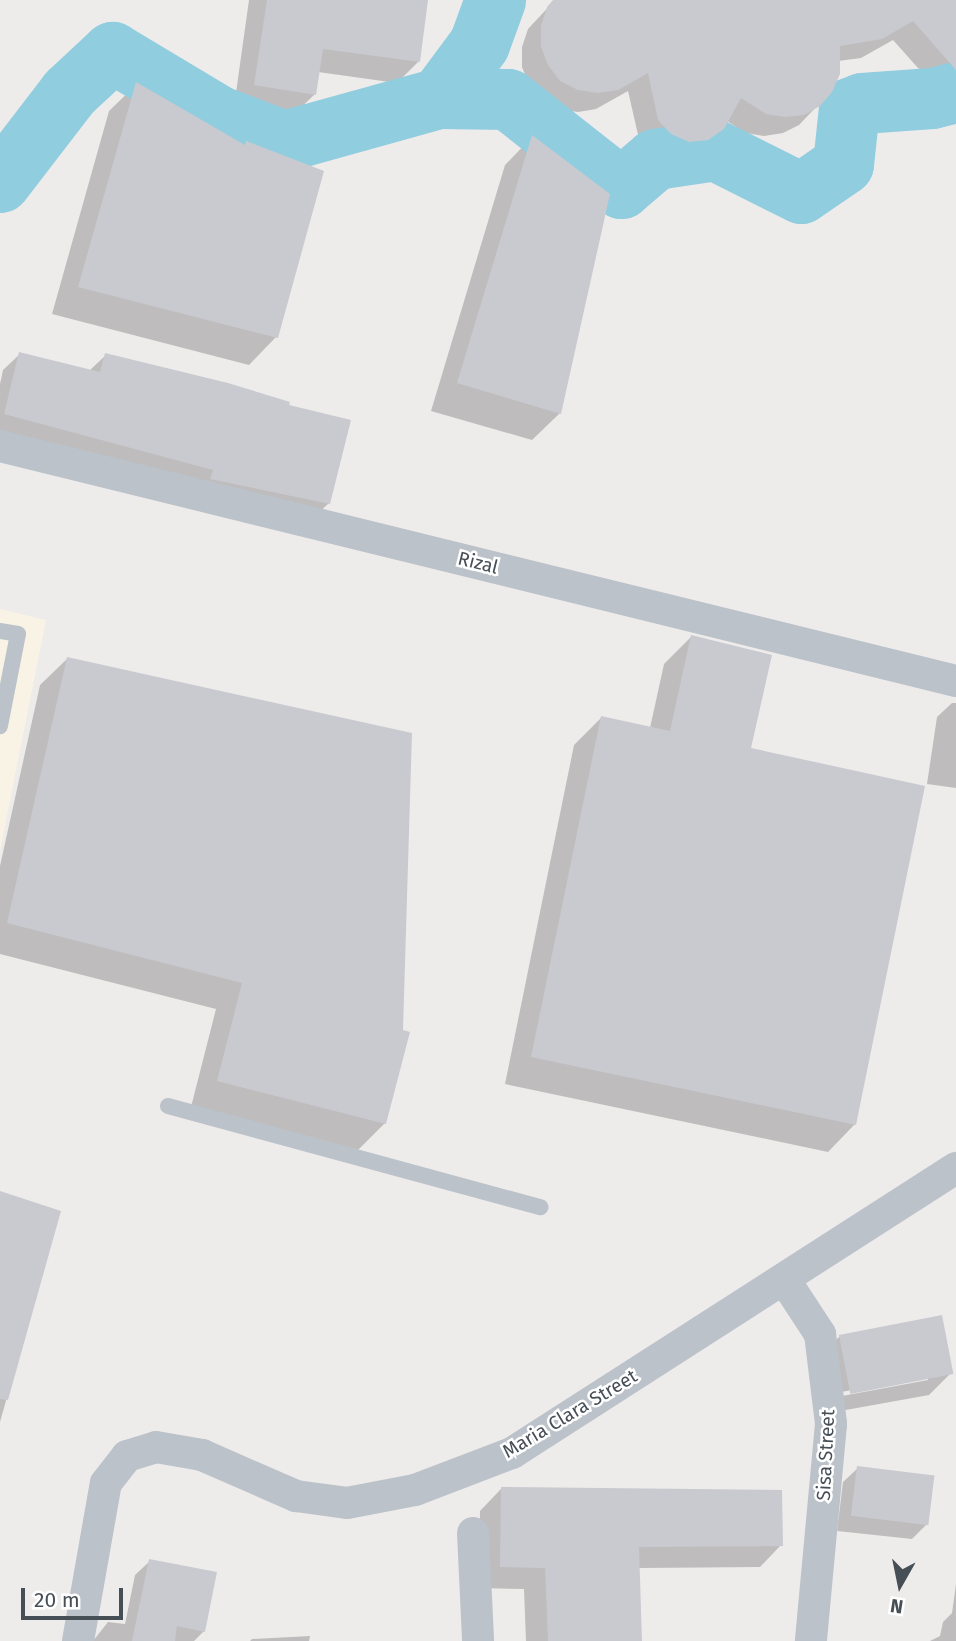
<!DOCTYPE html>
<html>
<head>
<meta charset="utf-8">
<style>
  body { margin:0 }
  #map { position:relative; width:956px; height:1641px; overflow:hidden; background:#eeebeb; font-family:"Fira Sans",sans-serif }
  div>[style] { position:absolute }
  .commercial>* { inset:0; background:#f8f3e5 }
  .shadow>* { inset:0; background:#0003 }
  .river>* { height:61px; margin:-30.5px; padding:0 30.5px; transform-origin:30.5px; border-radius:30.5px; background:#90cddf }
  .building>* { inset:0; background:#c9cad0; transform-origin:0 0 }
  .service>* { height:16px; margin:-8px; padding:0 8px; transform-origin:8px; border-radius:8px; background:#bbc2c9 }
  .minor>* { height:32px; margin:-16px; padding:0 16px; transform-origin:16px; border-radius:16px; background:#bbc2c9 }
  span { translate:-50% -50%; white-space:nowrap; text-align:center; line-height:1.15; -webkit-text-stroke:5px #fff; paint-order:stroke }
  .street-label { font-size:19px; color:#464e56 }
  .north { position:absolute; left:865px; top:1550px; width:70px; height:70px; -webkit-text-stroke:5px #fff; paint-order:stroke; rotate:189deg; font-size:19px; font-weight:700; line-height:28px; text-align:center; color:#464e56 }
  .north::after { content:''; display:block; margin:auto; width:24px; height:32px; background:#464e56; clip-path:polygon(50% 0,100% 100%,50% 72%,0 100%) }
  .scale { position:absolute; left:21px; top:1588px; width:102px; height:32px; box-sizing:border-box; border:4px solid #464e56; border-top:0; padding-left:9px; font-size:21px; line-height:24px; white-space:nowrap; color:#464e56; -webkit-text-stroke:5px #fff; paint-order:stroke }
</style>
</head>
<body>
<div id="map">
  <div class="commercial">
    <i style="clip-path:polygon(0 609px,46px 620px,0 851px)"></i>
  </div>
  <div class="shadow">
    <i style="clip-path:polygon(249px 0,426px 0,418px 62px,397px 83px,318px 72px,315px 94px,293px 115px,234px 107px)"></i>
    <i style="clip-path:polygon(555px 0,956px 0,956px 77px,933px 76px,918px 68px,893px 40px,861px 58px,838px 61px,819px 104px,799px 125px,783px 133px,764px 136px,746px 133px,727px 121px,703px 148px,687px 158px,669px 160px,651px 153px,639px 139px,628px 91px,596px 109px,578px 112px,558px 109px,541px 100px,529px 85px,522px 67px,522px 47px,528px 29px)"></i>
    <i style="clip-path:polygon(137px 84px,243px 146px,247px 143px,276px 337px,249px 365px,52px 314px,109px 111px)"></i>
    <i style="clip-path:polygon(532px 137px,560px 413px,532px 440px,431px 411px,505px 165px)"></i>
    <i style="clip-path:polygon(20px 354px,89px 371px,106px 355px,329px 503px,312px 519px,0 433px,0 384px,3px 370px)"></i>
    <i style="clip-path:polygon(691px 637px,749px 750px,855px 1124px,828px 1152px,505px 1084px,574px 745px,601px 718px,650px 728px,664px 664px)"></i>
    <i style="clip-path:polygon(67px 659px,385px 1123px,358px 1150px,191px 1107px,216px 1009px,0 954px,0 866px,40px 685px)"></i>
    <i style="clip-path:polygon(952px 703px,956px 703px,956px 788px,927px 784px,937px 717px)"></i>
    <i style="clip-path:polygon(0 1193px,59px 1212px,0 1422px)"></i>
    <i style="clip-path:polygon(evenodd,840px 1336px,951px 1373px,929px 1395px,829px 1413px,818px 1358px,840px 1336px,928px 1376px,928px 1380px,842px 1396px,841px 1392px,928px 1376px)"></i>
    <i style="clip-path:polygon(858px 1468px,927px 1524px,912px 1539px,837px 1531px,843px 1482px)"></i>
    <i style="clip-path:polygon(501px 1489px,781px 1545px,760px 1567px,638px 1568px,640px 1641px,526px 1641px,524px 1589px,479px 1588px,480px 1511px)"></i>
    <i style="clip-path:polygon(150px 1561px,204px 1631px,194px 1641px,93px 1641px,108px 1622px,125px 1624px,135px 1575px)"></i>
    <i style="clip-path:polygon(956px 1584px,956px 1641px,930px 1641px,940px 1636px,943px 1622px,952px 1613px)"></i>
    <i style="clip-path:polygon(310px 1636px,309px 1641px,250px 1641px,252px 1639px)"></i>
  </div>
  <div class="river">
    <i style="left:439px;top:98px;width:67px;rotate:-53.5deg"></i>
    <i style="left:479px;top:44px;width:47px;rotate:-70deg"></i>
    <i style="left:0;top:182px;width:113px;rotate:-52.5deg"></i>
    <i style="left:69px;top:92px;width:59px;rotate:-42.9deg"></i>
    <i style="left:112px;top:52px;width:125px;rotate:30.9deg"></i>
    <i style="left:219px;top:116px;width:70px;rotate:21deg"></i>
    <i style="left:284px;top:141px;width:161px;rotate:-15.5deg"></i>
    <i style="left:439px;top:98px;width:69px;rotate:0.8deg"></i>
    <i style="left:508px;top:99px;width:144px;rotate:38.2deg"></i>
    <i style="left:621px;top:188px;width:45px;rotate:-40.5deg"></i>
    <i style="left:655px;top:159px;width:61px;rotate:-8.5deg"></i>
    <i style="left:715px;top:150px;width:96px;rotate:26.6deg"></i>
    <i style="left:801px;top:193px;width:51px;rotate:-34.6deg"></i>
    <i style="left:843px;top:164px;width:56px;rotate:-83.9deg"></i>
    <i style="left:849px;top:108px;width:14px;rotate:-21deg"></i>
    <i style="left:862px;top:103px;width:70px;rotate:-4.1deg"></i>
    <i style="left:932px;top:98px;width:25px;rotate:-14deg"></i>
  </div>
  <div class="building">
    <i style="clip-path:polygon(267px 0,428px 0,420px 62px,323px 49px,316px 95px,254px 85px)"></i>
    <i style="clip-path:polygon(553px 0,956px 0,956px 70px,913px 21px,882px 39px,840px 46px,840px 74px,832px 92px,820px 106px,804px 115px,785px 117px,766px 114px,741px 98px,724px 129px,708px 140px,689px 142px,671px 134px,658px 120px,648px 73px,618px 90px,598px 93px,578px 90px,560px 81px,548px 65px,541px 47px,541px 26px,547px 7px)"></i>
    <i style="clip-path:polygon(136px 82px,245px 145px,246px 141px,324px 171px,278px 338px,78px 287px)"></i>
    <i style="clip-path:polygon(532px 135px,610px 194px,561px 414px,457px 383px)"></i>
    <i style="clip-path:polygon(19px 352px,100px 372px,105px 353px,228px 383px,290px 402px,289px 405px,351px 420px,330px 504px,210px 479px,213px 470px,4px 414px)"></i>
    <i style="clip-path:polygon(691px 635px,772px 655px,751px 748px,925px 786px,856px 1125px,531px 1057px,601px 716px,670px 731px)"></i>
    <i style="clip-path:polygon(67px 657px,412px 733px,403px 1030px,410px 1032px,386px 1124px,217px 1081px,242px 983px,7px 923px)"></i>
    <i style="clip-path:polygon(0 1191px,61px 1211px,8px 1400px,0 1399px)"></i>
    <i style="left:942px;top:1315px;width:60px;height:105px;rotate:79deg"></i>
    <i style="left:857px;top:1466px;width:78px;height:50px;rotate:7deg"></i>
    <i style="clip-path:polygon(501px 1487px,782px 1490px,783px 1546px,639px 1547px,642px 1641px,548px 1641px,545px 1568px,500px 1567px)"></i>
    <i style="clip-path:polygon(149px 1559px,217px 1572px,205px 1632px,177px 1626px,175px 1641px,132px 1641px)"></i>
  </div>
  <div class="service">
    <i style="left:0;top:631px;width:18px;rotate:9deg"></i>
    <i style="left:18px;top:634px;width:94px;rotate:101.1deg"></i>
    <i style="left:168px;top:1106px;width:386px;rotate:15.2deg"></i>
  </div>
  <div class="minor">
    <i style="left:0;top:446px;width:984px;rotate:13.81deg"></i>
    <i style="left:784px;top:1279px;width:66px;rotate:56.8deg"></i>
    <i style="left:820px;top:1334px;width:91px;rotate:83deg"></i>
    <i style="left:831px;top:1424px;width:218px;rotate:95.3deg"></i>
    <i style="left:473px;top:1533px;width:108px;rotate:87.3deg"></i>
    <i style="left:78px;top:1641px;width:160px;rotate:-80deg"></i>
    <i style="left:106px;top:1483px;width:34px;rotate:-52deg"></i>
    <i style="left:127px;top:1456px;width:30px;rotate:-17deg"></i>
    <i style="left:156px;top:1447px;width:47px;rotate:9.9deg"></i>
    <i style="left:202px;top:1455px;width:103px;rotate:23.6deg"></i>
    <i style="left:296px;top:1496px;width:51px;rotate:7.8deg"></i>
    <i style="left:347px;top:1503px;width:69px;rotate:-10.8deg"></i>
    <i style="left:415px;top:1490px;width:104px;rotate:-20.9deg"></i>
    <i style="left:512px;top:1453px;width:528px;rotate:-32.7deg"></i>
  </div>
  <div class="street-label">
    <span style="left:478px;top:563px;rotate:14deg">Rizal</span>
    <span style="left:570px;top:1414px;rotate:-31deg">Maria Clara Street</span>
    <span style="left:826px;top:1455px;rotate:-87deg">Sisa Street</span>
  </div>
  <div class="north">N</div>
  <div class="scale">20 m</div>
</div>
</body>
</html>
